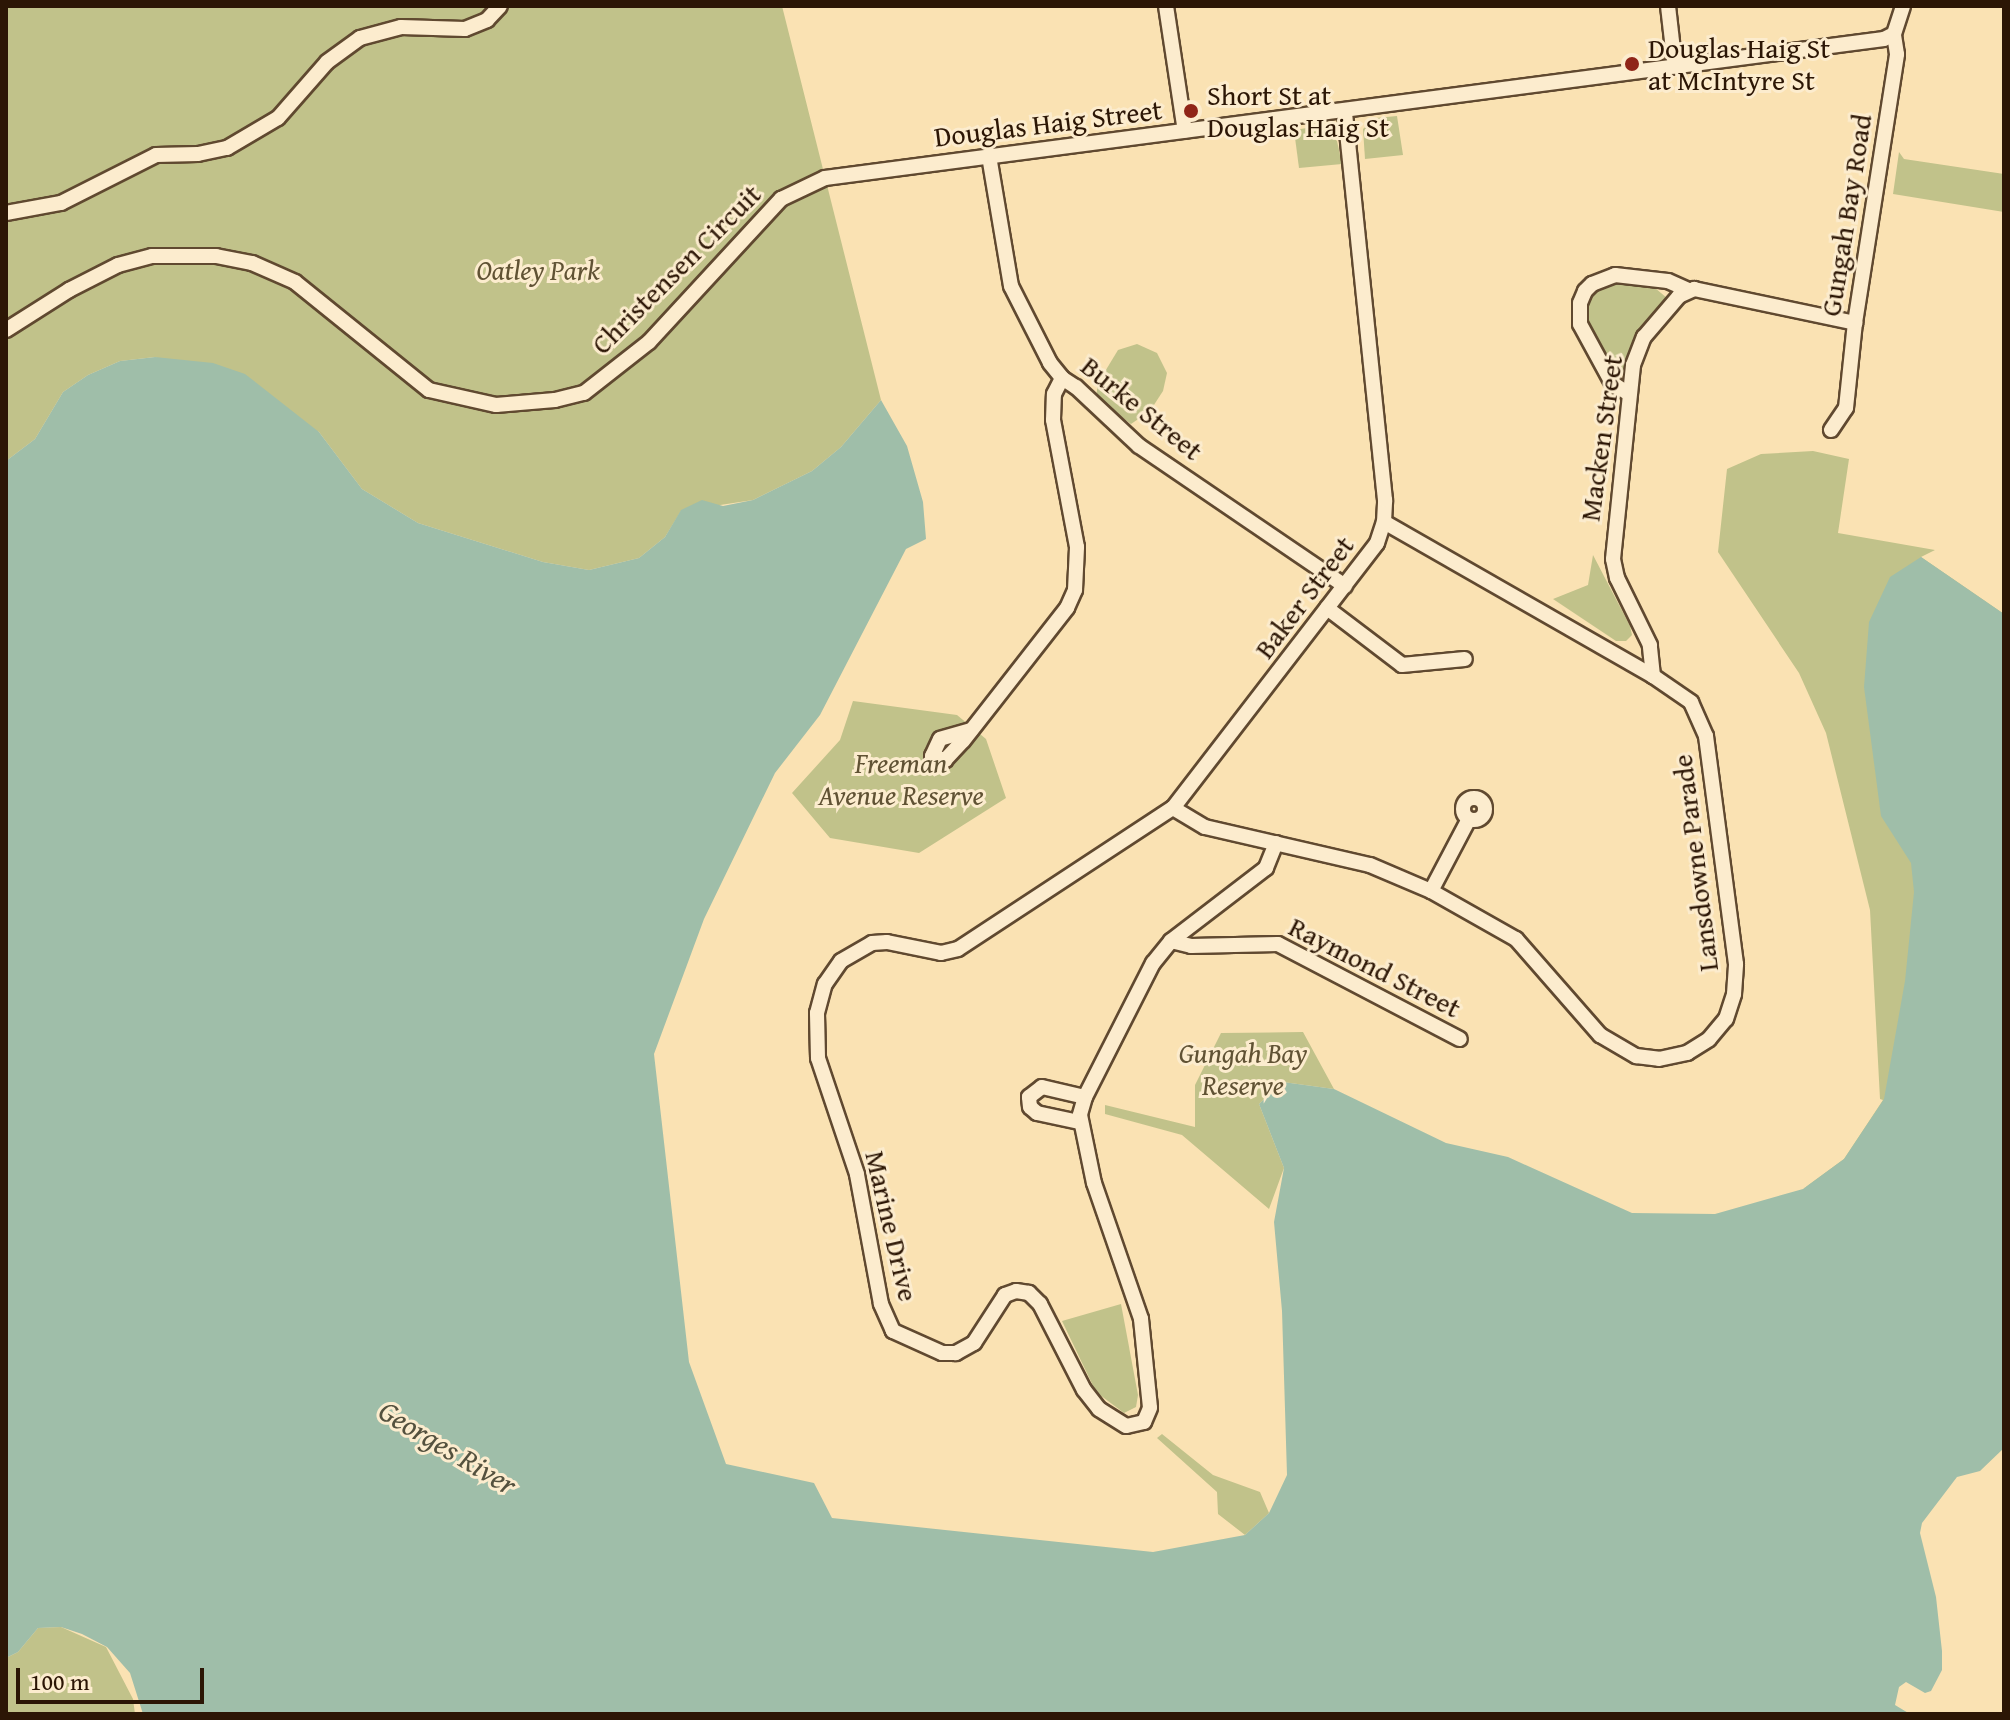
<!DOCTYPE html>
<html>
<head>
<meta charset="utf-8">
<style>
  body { margin:0 }
  #map { position:relative; width:2010px; height:1720px; overflow:hidden; background:#fae2b3; font-family:"Gentium Book Plus",serif }
  div>[style] { position:absolute }
  .green>* { inset:0; background:#c1c28a }
  .water>* { inset:0; background:#9fbea9 }
  .roads { filter:drop-shadow(2px 0 #604930) drop-shadow(-2px 0 #604930) drop-shadow(0 2px #604930) drop-shadow(0 -2px #604930) }
  .street>* { height:14px; margin:-7px; padding:0 7px; transform-origin:7px; border-radius:7px; background:#fcecce }
  .street>.ring { margin:-7px; padding:0; box-sizing:content-box; background:none; border:14px solid #fcecce; border-radius:50% }
  .dots>* { width:22px; height:22px; translate:-50% -50%; box-sizing:border-box; border:4px solid #fcecce; border-radius:50% }
  span { translate:-50% -50%; white-space:nowrap; text-align:center; line-height:1.15; -webkit-text-stroke:6px #fcecce; paint-order:stroke }
  .poi-label { font-size:28px; color:#2c1605 }
  .left { translate:0 -50%; text-align:left }
  .street-label { font-size:28px; color:#2c1605 }
  .park-label { font-size:28px; color:#605234; font-style:italic }
  .water-label { font-size:30px; color:#54513e; font-style:italic }
  .frame { position:absolute; inset:0; border:8px solid #2c1605; pointer-events:none }
  .scale { position:absolute; left:16px; top:1668px; width:188px; height:36px; box-sizing:border-box; border:4px solid #2c1605; border-top:0; padding-left:10px; font-size:24px; line-height:28px; white-space:nowrap; color:#2c1605; -webkit-text-stroke:6px #fcecce; paint-order:stroke }
</style>
</head>
<body>
<div id="map">
  <div class="green">
    <i style="clip-path:polygon(6px 6px,782px 6px,881px 400px,841px 447px,812px 471px,753px 500px,681px 511px,665px 537px,639px 558px,589px 570px,543px 562px,418px 523px,362px 489px,319px 432px,155px 357px,120px 361px,88px 375px,63px 392px,35px 439px,6px 461px)"></i>
    <i style="clip-path:polygon(1397px 116px,1403px 155px,1365px 159px,1363px 129px,1376px 118px)"></i>
    <i style="clip-path:polygon(1320px 126px,1337px 141px,1342px 164px,1299px 168px,1294px 130px)"></i>
    <i style="clip-path:polygon(1899px 152px,1904px 159px,2004px 174px,2004px 212px,1893px 194px)"></i>
    <i style="clip-path:polygon(1615px 282px,1655px 288px,1667px 298px,1632px 344px,1620px 379px,1585px 319px,1589px 295px,1596px 288px)"></i>
    <i style="clip-path:polygon(1137px 344px,1157px 353px,1167px 373px,1163px 391px,1150px 411px,1131px 424px,1096px 398px,1098px 383px,1118px 350px)"></i>
    <i style="clip-path:polygon(1813px 451px,1849px 459px,1838px 533px,1935px 550px,1921px 557px,2004px 614px,1896px 1135px,1803px 1189px,1844px 1159px,1883px 1100px,1880px 1099px,1870px 910px,1826px 733px,1799px 673px,1718px 552px,1727px 469px,1761px 454px)"></i>
    <i style="clip-path:polygon(1593px 555px,1630px 626px,1632px 635px,1626px 641px,1616px 641px,1553px 599px,1588px 585px)"></i>
    <i style="clip-path:polygon(853px 701px,957px 715px,986px 739px,1006px 798px,919px 853px,830px 838px,792px 793px,840px 740px)"></i>
    <i style="clip-path:polygon(1303px 1032px,1334px 1089px,1283px 1082px,1259px 1104px,1284px 1168px,1269px 1209px,1182px 1135px,1105px 1114px,1105px 1105px,1195px 1127px,1195px 1085px,1221px 1033px)"></i>
    <i style="clip-path:polygon(1121px 1304px,1138px 1395px,1136px 1407px,1124px 1413px,1096px 1392px,1062px 1321px)"></i>
    <i style="clip-path:polygon(1162px 1434px,1213px 1475px,1260px 1492px,1269px 1513px,1245px 1535px,1218px 1514px,1217px 1492px,1157px 1438px)"></i>
    <i style="clip-path:polygon(61px 1627px,106px 1647px,133px 1699px,135px 1714px,6px 1714px,6px 1658px,18px 1652px,38px 1628px)"></i>
  </div>
  <div class="water">
    <i style="clip-path:polygon(155px 357px,213px 363px,245px 374px,319px 432px,362px 489px,418px 523px,543px 562px,589px 570px,639px 558px,665px 537px,681px 510px,702px 500px,723px 506px,753px 500px,812px 471px,841px 447px,881px 400px,907px 446px,923px 502px,926px 539px,906px 549px,820px 715px,775px 773px,704px 919px,654px 1054px,689px 1362px,726px 1464px,814px 1483px,832px 1518px,1153px 1552px,1245px 1535px,1269px 1513px,1287px 1475px,1282px 1311px,1274px 1222px,1284px 1168px,1259px 1104px,1283px 1082px,1334px 1089px,1446px 1143px,1508px 1157px,1632px 1213px,1715px 1214px,1803px 1189px,1844px 1159px,1884px 1099px,1905px 981px,1914px 892px,1911px 863px,1881px 816px,1864px 687px,1869px 622px,1890px 577px,1921px 557px,2004px 614px,2004px 1448px,1980px 1471px,1957px 1477px,1922px 1523px,1920px 1533px,1936px 1597px,1942px 1651px,1942px 1670px,1931px 1691px,1925px 1693px,1906px 1682px,1899px 1687px,1895px 1705px,1910px 1714px,143px 1714px,130px 1673px,107px 1647px,82px 1634px,61px 1627px,38px 1628px,18px 1652px,6px 1658px,6px 461px,35px 439px,63px 392px,88px 375px,120px 361px)"></i>
  </div>
  <div class="roads">
    <div class="street">
      <i style="left:1166px;top:6px;width:126px;rotate:81.4deg"></i>
      <i style="left:1668px;top:6px;width:61px;rotate:83.5deg"></i>
      <i style="left:989px;top:156px;width:132px;rotate:80.4deg"></i>
      <i style="left:1011px;top:286px;width:86px;rotate:63.1deg"></i>
      <i style="left:1050px;top:363px;width:19px;rotate:51deg"></i>
      <i style="left:1062px;top:378px;width:17px;rotate:33deg"></i>
      <i style="left:1076px;top:387px;width:86px;rotate:43.1deg"></i>
      <i style="left:1139px;top:446px;width:249px;rotate:34.2deg"></i>
      <i style="left:6px;top:213px;width:56px;rotate:-10.3deg"></i>
      <i style="left:61px;top:203px;width:106px;rotate:-26.8deg"></i>
      <i style="left:156px;top:155px;width:42px;rotate:-1.4deg"></i>
      <i style="left:198px;top:154px;width:30px;rotate:-12deg"></i>
      <i style="left:227px;top:148px;width:59px;rotate:-30.5deg"></i>
      <i style="left:278px;top:118px;width:74px;rotate:-48.8deg"></i>
      <i style="left:327px;top:62px;width:41px;rotate:-36deg"></i>
      <i style="left:360px;top:38px;width:42px;rotate:-15deg"></i>
      <i style="left:401px;top:27px;width:64px;rotate:1.8deg"></i>
      <i style="left:465px;top:29px;width:24px;rotate:-22deg"></i>
      <i style="left:487px;top:20px;width:19px;rotate:-47deg"></i>
      <i style="left:6px;top:330px;width:75px;rotate:-32.4deg"></i>
      <i style="left:69px;top:290px;width:55px;rotate:-27deg"></i>
      <i style="left:118px;top:265px;width:35px;rotate:-15deg"></i>
      <i style="left:152px;top:256px;width:64px"></i>
      <i style="left:216px;top:256px;width:37px;rotate:11deg"></i>
      <i style="left:252px;top:263px;width:47px;rotate:23.8deg"></i>
      <i style="left:295px;top:282px;width:172px;rotate:38.9deg"></i>
      <i style="left:429px;top:390px;width:69px;rotate:12.6deg"></i>
      <i style="left:496px;top:405px;width:59px;rotate:-4.8deg"></i>
      <i style="left:555px;top:400px;width:30px;rotate:-14deg"></i>
      <i style="left:584px;top:393px;width:83px;rotate:-38.1deg"></i>
      <i style="left:649px;top:342px;width:195px;rotate:-47.3deg"></i>
      <i style="left:781px;top:199px;width:49px;rotate:-25.5deg"></i>
      <i style="left:825px;top:178px;width:1068px;rotate:-7.48deg"></i>
      <i style="left:1884px;top:39px;width:11px;rotate:-27deg"></i>
      <i style="left:1629px;top:394px;width:20px;rotate:-147deg"></i>
      <i style="left:1612px;top:383px;width:67px;rotate:-118.5deg"></i>
      <i style="left:1580px;top:324px;width:21px;rotate:-90deg"></i>
      <i style="left:1580px;top:303px;width:13px;rotate:-67deg"></i>
      <i style="left:1585px;top:291px;width:10px;rotate:-45deg"></i>
      <i style="left:1592px;top:284px;width:25px;rotate:-21deg"></i>
      <i style="left:1615px;top:275px;width:53px;rotate:6.5deg"></i>
      <i style="left:1668px;top:281px;width:22px;rotate:24deg"></i>
      <i style="left:1831px;top:430px;width:27px;rotate:-56deg"></i>
      <i style="left:1846px;top:408px;width:85px;rotate:-84deg"></i>
      <i style="left:1855px;top:323px;width:272px;rotate:-81.1deg"></i>
      <i style="left:1897px;top:54px;width:20px;rotate:-99deg"></i>
      <i style="left:1894px;top:34px;width:29px;rotate:-72deg"></i>
      <i style="left:1327px;top:608px;width:94px;rotate:37.2deg"></i>
      <i style="left:1402px;top:665px;width:63px;rotate:-5.4deg"></i>
      <i style="left:1653px;top:676px;width:31px;rotate:-96deg"></i>
      <i style="left:1650px;top:645px;width:75px;rotate:-116.2deg"></i>
      <i style="left:1617px;top:578px;width:19px;rotate:-102deg"></i>
      <i style="left:1613px;top:559px;width:195px;rotate:-84.1deg"></i>
      <i style="left:1633px;top:365px;width:30px;rotate:-69deg"></i>
      <i style="left:1644px;top:337px;width:54px;rotate:-49.5deg"></i>
      <i style="left:1679px;top:296px;width:17px;rotate:-25deg"></i>
      <i style="left:1694px;top:289px;width:165px;rotate:11.9deg"></i>
      <i style="left:971px;top:730px;width:32px;rotate:164deg"></i>
      <i style="left:940px;top:739px;width:19px;rotate:115deg"></i>
      <i style="left:932px;top:756px;width:14px;rotate:17deg"></i>
      <i style="left:945px;top:760px;width:26px;rotate:-47deg"></i>
      <i style="left:963px;top:741px;width:169px;rotate:-52deg"></i>
      <i style="left:1067px;top:608px;width:20px;rotate:-66deg"></i>
      <i style="left:1075px;top:590px;width:43px;rotate:-87.3deg"></i>
      <i style="left:1077px;top:547px;width:129px;rotate:-100.7deg"></i>
      <i style="left:1053px;top:420px;width:26px;rotate:-88deg"></i>
      <i style="left:1054px;top:394px;width:18px;rotate:-63deg"></i>
      <i class="ring" style="left:1463px;top:798px;width:8px;height:8px"></i>
      <i style="left:1173px;top:808px;width:37px;rotate:31deg"></i>
      <i style="left:1205px;top:827px;width:169px;rotate:13deg"></i>
      <i style="left:1370px;top:865px;width:66px;rotate:23.1deg"></i>
      <i style="left:1431px;top:891px;width:98px;rotate:29.5deg"></i>
      <i style="left:1516px;top:939px;width:128px;rotate:48.8deg"></i>
      <i style="left:1600px;top:1035px;width:42px;rotate:30.3deg"></i>
      <i style="left:1636px;top:1056px;width:23px;rotate:7deg"></i>
      <i style="left:1659px;top:1059px;width:29px;rotate:-12deg"></i>
      <i style="left:1687px;top:1053px;width:26px;rotate:-32deg"></i>
      <i style="left:1709px;top:1039px;width:26px;rotate:-50deg"></i>
      <i style="left:1726px;top:1019px;width:26px;rotate:-72deg"></i>
      <i style="left:1734px;top:994px;width:30px;rotate:-86deg"></i>
      <i style="left:1736px;top:964px;width:230px;rotate:-97.5deg"></i>
      <i style="left:1706px;top:736px;width:37px;rotate:-114deg"></i>
      <i style="left:1691px;top:702px;width:46px;rotate:-145.6deg"></i>
      <i style="left:1653px;top:676px;width:310px;rotate:-150.2deg"></i>
      <i style="left:1276px;top:843px;width:27px;rotate:112deg"></i>
      <i style="left:1266px;top:868px;width:120px;rotate:142.5deg"></i>
      <i style="left:1171px;top:941px;width:28px;rotate:129deg"></i>
      <i style="left:1153px;top:963px;width:150px;rotate:116.9deg"></i>
      <i style="left:1085px;top:1097px;width:19px;rotate:106deg"></i>
      <i style="left:1080px;top:1115px;width:69px;rotate:78.4deg"></i>
      <i style="left:1094px;top:1183px;width:144px;rotate:70.9deg"></i>
      <i style="left:1141px;top:1319px;width:89px;rotate:84.2deg"></i>
      <i style="left:1150px;top:1408px;width:15px;rotate:113deg"></i>
      <i style="left:1144px;top:1422px;width:18px;rotate:167deg"></i>
      <i style="left:1126px;top:1426px;width:32px;rotate:-148deg"></i>
      <i style="left:1099px;top:1409px;width:24px;rotate:-128deg"></i>
      <i style="left:1084px;top:1390px;width:97px;rotate:-117.1deg"></i>
      <i style="left:1040px;top:1304px;width:16px;rotate:-135deg"></i>
      <i style="left:1029px;top:1293px;width:13px;rotate:-171deg"></i>
      <i style="left:1016px;top:1291px;width:12px;rotate:160deg"></i>
      <i style="left:1005px;top:1295px;width:57px;rotate:122.9deg"></i>
      <i style="left:974px;top:1343px;width:21px;rotate:151deg"></i>
      <i style="left:956px;top:1353px;width:14px;rotate:180deg"></i>
      <i style="left:942px;top:1353px;width:54px;rotate:-155.8deg"></i>
      <i style="left:893px;top:1331px;width:30px;rotate:-114deg"></i>
      <i style="left:881px;top:1304px;width:132px;rotate:-100.5deg"></i>
      <i style="left:857px;top:1174px;width:122px;rotate:-108.6deg"></i>
      <i style="left:818px;top:1058px;width:45px;rotate:-91.3deg"></i>
      <i style="left:817px;top:1013px;width:30px;rotate:-75deg"></i>
      <i style="left:825px;top:984px;width:28px;rotate:-55deg"></i>
      <i style="left:841px;top:961px;width:36px;rotate:-30deg"></i>
      <i style="left:872px;top:943px;width:15px;rotate:-4deg"></i>
      <i style="left:887px;top:942px;width:55px;rotate:11.5deg"></i>
      <i style="left:941px;top:953px;width:17px;rotate:-13deg"></i>
      <i style="left:958px;top:949px;width:257px;rotate:-33.3deg"></i>
      <i style="left:1173px;top:808px;width:334px;rotate:-52.4deg"></i>
      <i style="left:1377px;top:543px;width:22px;rotate:-72deg"></i>
      <i style="left:1384px;top:522px;width:22px;rotate:-87deg"></i>
      <i style="left:1385px;top:500px;width:391px;rotate:-95.9deg"></i>
      <i style="left:1431px;top:891px;width:81px;rotate:-62.2deg"></i>
      <i style="left:1171px;top:941px;width:21px;rotate:14deg"></i>
      <i style="left:1191px;top:946px;width:87px;rotate:-1.3deg"></i>
      <i style="left:1278px;top:944px;width:205px;rotate:27.6deg"></i>
      <i style="left:1079px;top:1122px;width:43px;rotate:-167.9deg"></i>
      <i style="left:1037px;top:1113px;width:9px;rotate:-139deg"></i>
      <i style="left:1030px;top:1107px;width:10px;rotate:-96deg"></i>
      <i style="left:1029px;top:1097px;width:16px;rotate:-38deg"></i>
      <i style="left:1042px;top:1087px;width:44px;rotate:13.1deg"></i>
    </div>
  </div>
  <div class="dots">
    <i style="left:1632px;top:64px;background:#8f2418"></i>
    <i style="left:1191px;top:111px;background:#8f2418"></i>
  </div>
  <div class="poi-label">
    <span class="left" style="left:1648px;top:64px">Douglas Haig St<br>at McIntyre St</span>
    <span class="left" style="left:1207px;top:111px">Short St at<br>Douglas Haig St</span>
  </div>
  <div class="street-label">
    <span style="left:1048px;top:123px;rotate:-7deg">Douglas Haig Street</span>
    <span style="left:1846px;top:215px;rotate:-81deg">Gungah Bay Road</span>
    <span style="left:676px;top:269px;rotate:-45deg">Christensen Circuit</span>
    <span style="left:1142px;top:408px;rotate:39deg">Burke Street</span>
    <span style="left:1601px;top:438px;rotate:-82deg">Macken Street</span>
    <span style="left:1304px;top:597px;rotate:-53deg">Baker Street</span>
    <span style="left:1695px;top:863px;rotate:-97deg">Lansdowne Parade</span>
    <span style="left:1375px;top:967px;rotate:27deg">Raymond Street</span>
    <span style="left:892px;top:1226px;rotate:77deg">Marine Drive</span>
  </div>
  <div class="park-label">
    <span style="left:538px;top:270px">Oatley Park</span>
    <span style="left:901px;top:779px">Freeman<br>Avenue Reserve</span>
    <span style="left:1243px;top:1069px">Gungah Bay<br>Reserve</span>
  </div>
  <div class="water-label">
    <span style="left:448px;top:1447px;rotate:31deg">Georges River</span>
  </div>
  <div class="frame"></div>
  <div class="scale">100 m</div>
</div>
</body>
</html>
